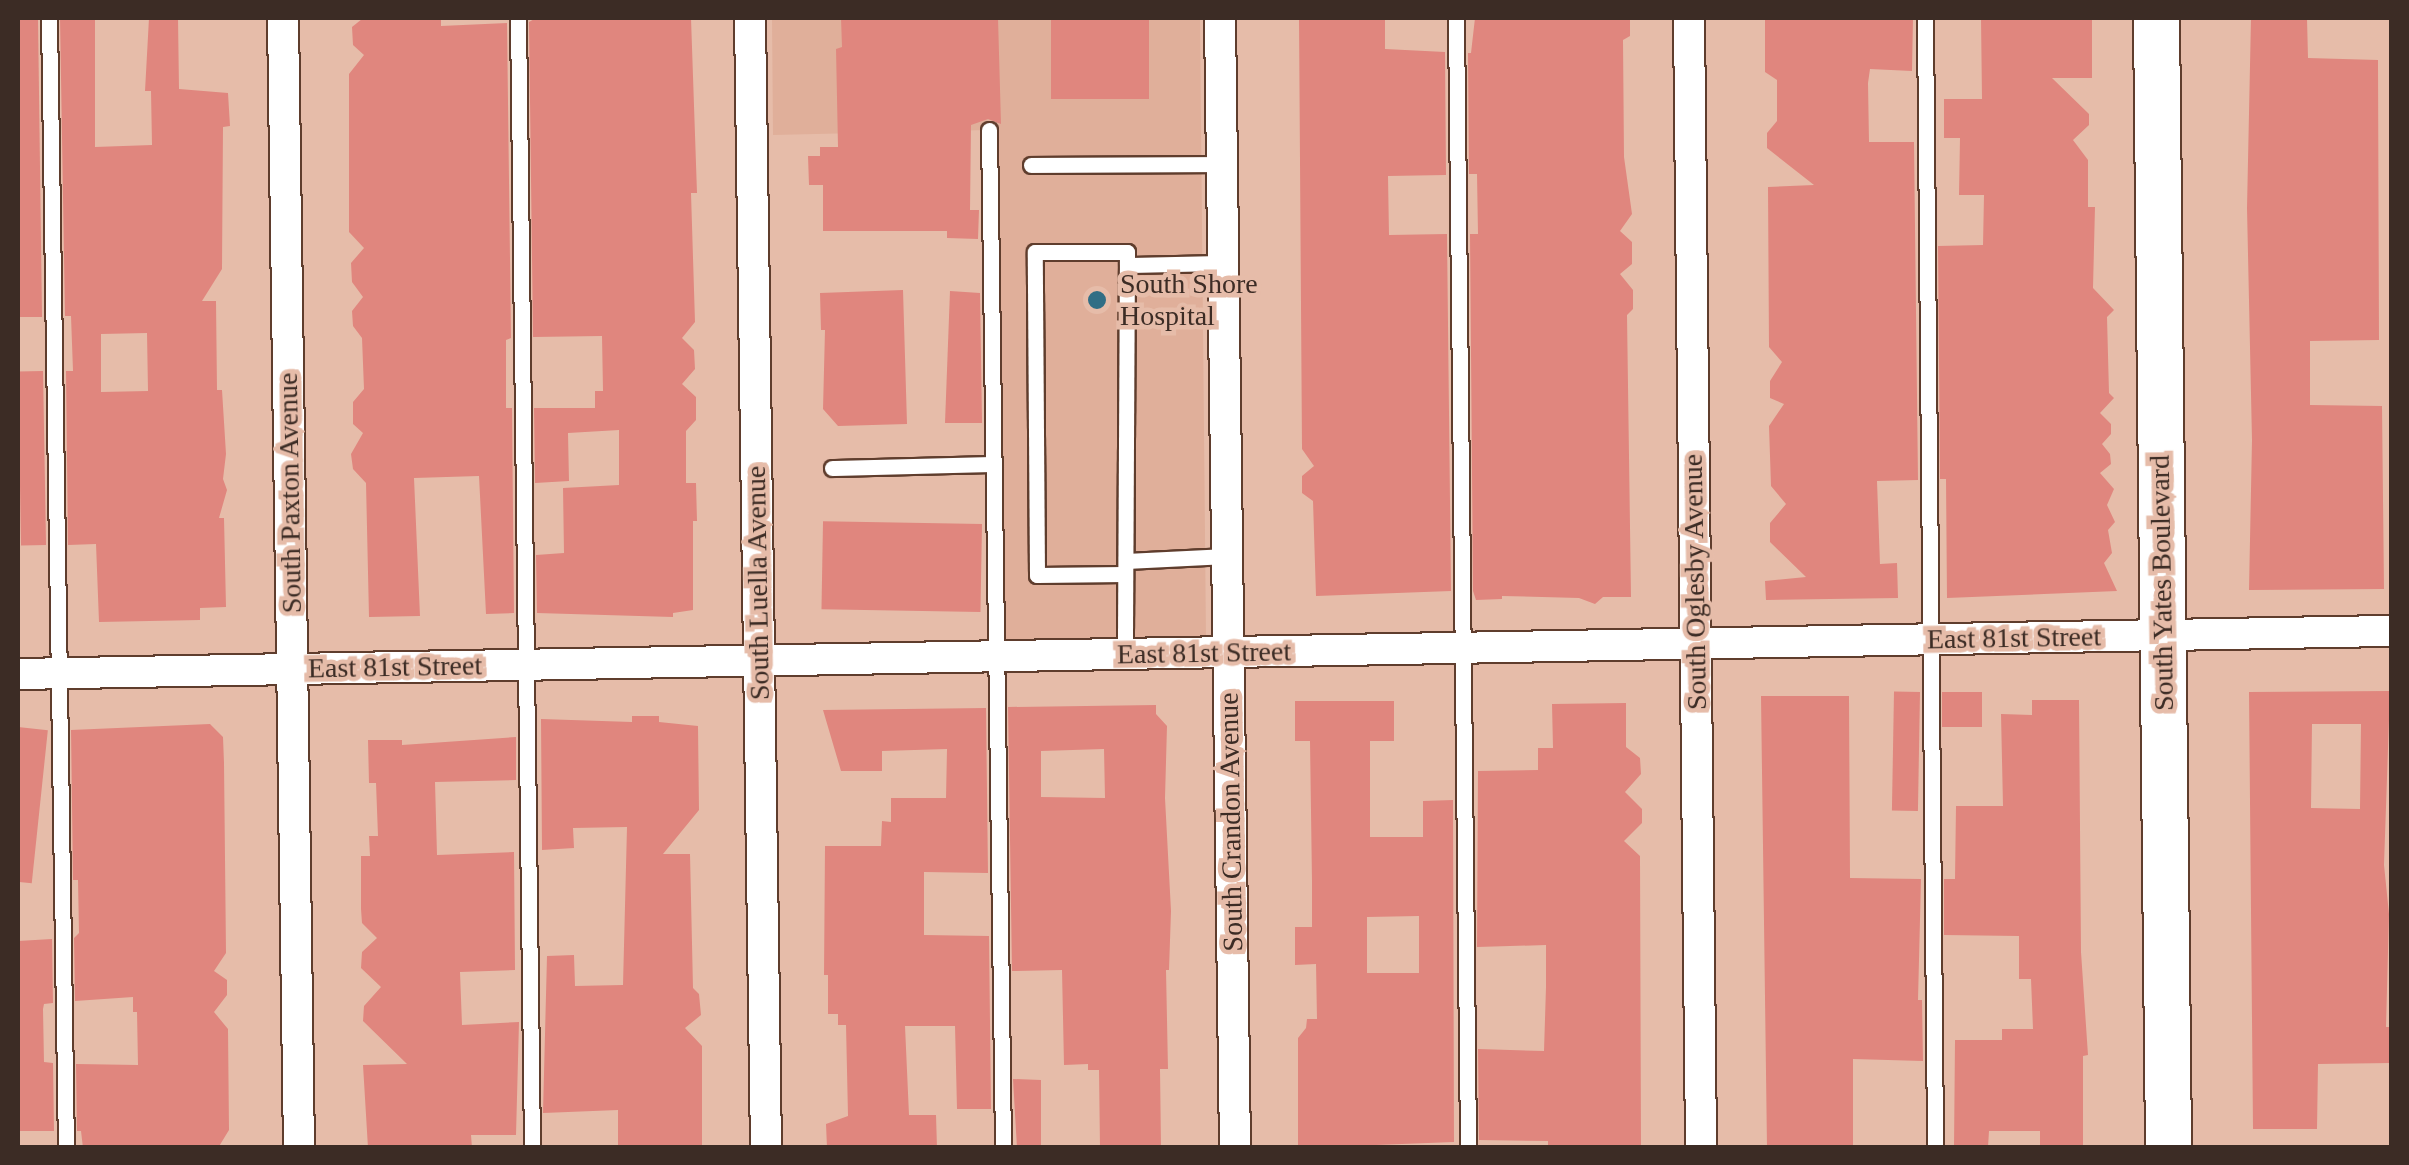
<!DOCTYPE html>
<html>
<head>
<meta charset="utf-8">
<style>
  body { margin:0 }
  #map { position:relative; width:2409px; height:1165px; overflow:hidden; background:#e6bca9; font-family:Georgia,serif }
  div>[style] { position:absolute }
  .built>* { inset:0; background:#e0af9a }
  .building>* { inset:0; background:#e0867e; transform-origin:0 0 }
  .roads { filter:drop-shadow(2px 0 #5f3d2d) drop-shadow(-2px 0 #5f3d2d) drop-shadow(0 2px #5f3d2d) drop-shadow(0 -2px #5f3d2d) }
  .lane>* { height:15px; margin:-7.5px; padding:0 7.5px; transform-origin:7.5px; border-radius:7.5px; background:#fff }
  .street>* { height:30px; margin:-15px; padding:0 15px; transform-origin:15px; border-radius:15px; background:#fff }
  .secondary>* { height:45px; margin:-22.5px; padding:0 22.5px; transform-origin:22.5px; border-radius:22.5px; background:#fff }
  .dots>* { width:28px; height:28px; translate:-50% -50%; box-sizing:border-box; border:5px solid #e6bca9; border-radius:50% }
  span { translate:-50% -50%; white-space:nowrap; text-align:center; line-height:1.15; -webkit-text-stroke:9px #e6bca9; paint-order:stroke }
  .poi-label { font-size:28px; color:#3c2c25 }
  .left { translate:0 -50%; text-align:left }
  .street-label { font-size:28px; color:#3c2c25 }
  .frame { position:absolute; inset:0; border:20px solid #3c2c25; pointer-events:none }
</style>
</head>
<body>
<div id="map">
  <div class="built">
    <i style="clip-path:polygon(772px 18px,1200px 18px,1206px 638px,997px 640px,988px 130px,773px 135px)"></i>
  </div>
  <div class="building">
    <i style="clip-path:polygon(18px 18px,38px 18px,42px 317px,18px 317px)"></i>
    <i style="clip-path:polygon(evenodd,60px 18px,95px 18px,95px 147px,152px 145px,151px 91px,145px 91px,149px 18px,178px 18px,179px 89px,228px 93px,230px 126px,223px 127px,222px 269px,202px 301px,216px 301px,217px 390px,222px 390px,226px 454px,223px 479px,227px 490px,219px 518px,224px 518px,226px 607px,200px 608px,200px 620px,99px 622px,96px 544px,68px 545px,66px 371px,73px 371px,71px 316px,65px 316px,60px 18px,147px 333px,148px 391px,101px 392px,101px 334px,147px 333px)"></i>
    <i style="clip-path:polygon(441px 18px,441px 26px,507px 23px,511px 338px,506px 340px,506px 408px,512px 408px,514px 613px,486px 614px,479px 476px,414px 478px,420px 616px,369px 617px,366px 483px,353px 469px,351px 454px,363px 433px,353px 424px,353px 402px,364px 389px,362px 338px,353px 326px,352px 311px,363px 297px,352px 282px,351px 263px,364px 248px,349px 232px,349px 74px,364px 55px,353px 45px,352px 27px,362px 19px)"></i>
    <i style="clip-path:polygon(536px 18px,691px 18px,697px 193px,691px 193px,695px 322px,682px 338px,694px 350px,695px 369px,682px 384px,696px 397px,696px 420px,686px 431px,686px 483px,696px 483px,697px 521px,693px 521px,693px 610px,673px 613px,673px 617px,537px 613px,536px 555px,564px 553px,563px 488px,619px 485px,619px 430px,568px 433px,569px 481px,535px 483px,534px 408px,595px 408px,595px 391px,603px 391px,602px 336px,533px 337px,529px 22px)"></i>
    <i style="clip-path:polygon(841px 18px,998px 18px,1001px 124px,988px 119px,971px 125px,970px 210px,979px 210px,978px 239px,947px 238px,947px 231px,823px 231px,823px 185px,809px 185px,808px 156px,820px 156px,820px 147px,838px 147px,836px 49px,842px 47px)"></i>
    <i style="left:1051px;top:18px;width:98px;height:81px"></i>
    <i style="clip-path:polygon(1299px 18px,1385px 18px,1385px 49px,1445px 52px,1446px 175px,1388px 176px,1389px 235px,1447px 234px,1451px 591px,1316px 596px,1313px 501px,1302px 493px,1302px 476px,1314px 466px,1302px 449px)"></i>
    <i style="clip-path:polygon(1475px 18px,1630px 18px,1630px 36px,1623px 40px,1624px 157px,1632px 214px,1620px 231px,1632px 242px,1632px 264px,1620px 274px,1633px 290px,1633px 309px,1627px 315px,1631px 597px,1603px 597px,1595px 604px,1579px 598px,1502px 596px,1502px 599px,1476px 600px,1473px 591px,1470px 234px,1478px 234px,1477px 174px,1469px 174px,1468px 53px,1471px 53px)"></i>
    <i style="clip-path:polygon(1765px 18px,1913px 18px,1912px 71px,1870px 69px,1868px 83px,1869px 142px,1914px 142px,1918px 480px,1877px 481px,1880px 564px,1897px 563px,1898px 598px,1766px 600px,1765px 581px,1806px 577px,1770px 542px,1770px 523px,1786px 504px,1771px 486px,1769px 426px,1784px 404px,1770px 398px,1770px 381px,1782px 362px,1769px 347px,1768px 187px,1814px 185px,1767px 148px,1767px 133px,1777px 121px,1777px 80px,1765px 72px)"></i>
    <i style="clip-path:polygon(1981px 18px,2092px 18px,2092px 78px,2052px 78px,2089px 114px,2089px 125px,2073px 140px,2088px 160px,2088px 207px,2095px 207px,2093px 288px,2114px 310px,2107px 317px,2109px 393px,2114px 398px,2100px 413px,2111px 424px,2111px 434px,2102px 444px,2110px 454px,2111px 464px,2100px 473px,2114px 489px,2107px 505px,2115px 522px,2108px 530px,2112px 553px,2104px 563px,2117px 591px,1947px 598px,1946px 479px,1940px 479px,1938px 246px,1983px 245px,1984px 195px,1959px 195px,1960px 138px,1944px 138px,1944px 99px,1982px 99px)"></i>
    <i style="clip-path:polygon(2251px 18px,2307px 18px,2308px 58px,2378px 60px,2379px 340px,2310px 341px,2310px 405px,2382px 406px,2384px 589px,2249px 590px,2252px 440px,2247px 208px)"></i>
    <i style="clip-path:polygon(903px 290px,907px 424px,838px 426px,823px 409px,825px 330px,821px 330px,820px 293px)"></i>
    <i style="clip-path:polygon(950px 291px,980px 293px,982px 423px,945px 423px)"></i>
    <i style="left:43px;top:371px;width:174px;height:25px;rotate:89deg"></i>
    <i style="left:982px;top:524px;width:88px;height:159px;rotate:91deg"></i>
    <i style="clip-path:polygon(evenodd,2390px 691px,2384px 865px,2389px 914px,2386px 1027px,2390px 1027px,2391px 1063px,2318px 1064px,2317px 1129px,2253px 1129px,2249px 692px,2390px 691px,2312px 724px,2361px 724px,2360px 809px,2311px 808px,2312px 724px)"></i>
    <i style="left:1920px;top:692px;width:119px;height:26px;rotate:91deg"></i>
    <i style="left:1942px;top:692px;width:40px;height:35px"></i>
    <i style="clip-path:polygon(1761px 696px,1849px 696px,1850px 878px,1921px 879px,1918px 1000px,1922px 1000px,1923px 1061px,1853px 1059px,1853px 1148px,1767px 1148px)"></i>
    <i style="clip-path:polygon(2032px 700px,2079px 700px,2081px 952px,2088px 1055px,2083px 1056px,2083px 1147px,2040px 1147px,2040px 1131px,1989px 1131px,1988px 1147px,1954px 1147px,1955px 1040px,2002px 1040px,2002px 1029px,2033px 1029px,2031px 979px,2019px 979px,2019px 936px,1944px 935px,1944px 879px,1955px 879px,1956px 806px,2003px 806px,2001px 714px,2032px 715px)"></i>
    <i style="clip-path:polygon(evenodd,1295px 701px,1394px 701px,1394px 741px,1370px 741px,1370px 837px,1423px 837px,1423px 801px,1453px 800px,1454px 1142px,1298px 1148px,1298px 1038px,1306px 1028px,1307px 1019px,1317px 1019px,1316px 964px,1295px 965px,1295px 927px,1312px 927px,1312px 882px,1310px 741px,1295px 741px,1295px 701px,1419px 916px,1419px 973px,1367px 973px,1367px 917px,1419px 916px)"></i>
    <i style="clip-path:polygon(1626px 703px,1626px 747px,1640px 758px,1641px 774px,1625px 792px,1642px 809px,1642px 823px,1624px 841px,1640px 856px,1641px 1148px,1548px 1148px,1548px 1141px,1479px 1140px,1478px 1049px,1544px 1051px,1546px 987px,1546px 945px,1477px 947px,1478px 771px,1538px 770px,1538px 748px,1553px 748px,1552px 704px)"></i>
    <i style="clip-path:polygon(evenodd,1156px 705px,1156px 714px,1167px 726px,1165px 798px,1171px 911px,1169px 970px,1166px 970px,1168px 1069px,1160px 1069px,1161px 1148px,1100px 1148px,1099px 1070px,1088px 1070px,1088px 1064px,1064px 1065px,1062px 970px,1012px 971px,1008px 707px,1156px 705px,1104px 749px,1105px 798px,1041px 797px,1041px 751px,1104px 749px)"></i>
    <i style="clip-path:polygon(986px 708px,988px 873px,924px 872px,924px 935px,989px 936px,991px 1109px,957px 1109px,955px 1026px,905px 1026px,909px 1115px,936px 1115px,937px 1148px,827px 1148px,826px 1124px,848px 1116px,846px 1025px,838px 1025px,838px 1014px,828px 1014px,828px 975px,824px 975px,825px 846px,881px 846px,882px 821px,891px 822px,891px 798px,946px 798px,947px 749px,882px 751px,882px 771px,841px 771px,823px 710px)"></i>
    <i style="clip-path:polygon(632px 716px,659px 716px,659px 722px,698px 726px,699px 810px,663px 854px,690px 854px,693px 988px,699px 994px,701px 1015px,685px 1028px,702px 1046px,702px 1148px,618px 1148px,618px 1110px,543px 1113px,547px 956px,574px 955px,575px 986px,623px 985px,627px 827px,573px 828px,574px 848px,542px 850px,541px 719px,632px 722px)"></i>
    <i style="clip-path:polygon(210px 724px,223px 737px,224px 763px,226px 953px,214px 971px,227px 980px,227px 995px,214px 1012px,228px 1029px,229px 1130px,218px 1148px,83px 1148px,81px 1131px,77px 1131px,76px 1064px,138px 1065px,137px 1012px,133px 1012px,133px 997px,75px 1001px,74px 938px,79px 933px,78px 880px,73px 880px,71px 730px)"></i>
    <i style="left:18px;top:727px;width:30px;height:154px;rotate:6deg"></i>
    <i style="clip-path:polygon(516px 737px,516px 780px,435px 782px,437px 855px,514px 852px,515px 970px,460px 972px,462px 1025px,519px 1022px,516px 1135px,471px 1135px,472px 1148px,368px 1148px,363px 1065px,407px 1064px,363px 1021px,364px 1006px,381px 987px,361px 968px,362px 952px,377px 938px,362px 923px,361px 909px,361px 856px,370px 856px,369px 836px,378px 836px,376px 783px,369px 783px,368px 740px,402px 740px,402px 745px)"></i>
    <i style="clip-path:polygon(52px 939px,53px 1003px,44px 1004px,43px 1009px,44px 1062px,53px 1063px,54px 1131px,20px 1131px,18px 941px)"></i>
    <i style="clip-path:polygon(1013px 1079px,1041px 1080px,1041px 1148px,1017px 1148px)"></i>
  </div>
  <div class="roads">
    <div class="lane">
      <i style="left:49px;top:18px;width:1130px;rotate:89.14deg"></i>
      <i style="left:518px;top:18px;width:1130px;rotate:89.29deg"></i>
      <i style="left:1456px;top:18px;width:1130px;rotate:89.39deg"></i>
      <i style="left:1925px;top:18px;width:1130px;rotate:89.49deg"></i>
      <i style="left:989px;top:130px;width:1018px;rotate:89.21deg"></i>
      <i style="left:1031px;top:165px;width:191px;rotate:-0.3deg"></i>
      <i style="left:1127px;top:265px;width:96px;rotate:-1.2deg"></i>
      <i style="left:832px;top:468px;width:162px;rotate:-1.4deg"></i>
      <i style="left:1126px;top:561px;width:101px;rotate:-2.8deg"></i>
      <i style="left:1125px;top:574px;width:88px;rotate:179.3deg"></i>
      <i style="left:1037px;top:575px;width:323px;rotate:-90.4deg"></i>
      <i style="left:1035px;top:252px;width:92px"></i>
      <i style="left:1127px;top:252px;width:402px;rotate:90.3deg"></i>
    </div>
    <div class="street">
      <i style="left:283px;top:18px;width:1130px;rotate:89.19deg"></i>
      <i style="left:750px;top:18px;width:1130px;rotate:89.19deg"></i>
      <i style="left:1220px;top:18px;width:1130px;rotate:89.24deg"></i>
      <i style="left:1689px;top:18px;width:1130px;rotate:89.39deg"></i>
      <i style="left:18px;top:674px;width:2374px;rotate:-1.04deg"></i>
    </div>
    <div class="secondary">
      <i style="left:2156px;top:18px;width:1130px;rotate:89.39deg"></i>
    </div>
  </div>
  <div class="dots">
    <i style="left:1097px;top:300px;background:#316e85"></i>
  </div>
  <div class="poi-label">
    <span class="left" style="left:1120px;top:300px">South Shore<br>Hospital</span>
  </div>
  <div class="street-label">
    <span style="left:290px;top:493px;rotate:-91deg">South Paxton Avenue</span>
    <span style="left:1695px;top:582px;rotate:-91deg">South Oglesby Avenue</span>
    <span style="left:758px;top:583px;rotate:-91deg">South Luella Avenue</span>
    <span style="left:2162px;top:583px;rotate:-91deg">South Yates Boulevard</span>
    <span style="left:2014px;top:638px;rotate:-1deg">East 81st Street</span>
    <span style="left:1204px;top:653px;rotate:-1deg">East 81st Street</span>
    <span style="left:395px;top:667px;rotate:-1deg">East 81st Street</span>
    <span style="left:1231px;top:822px;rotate:-91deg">South Crandon Avenue</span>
  </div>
  <div class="frame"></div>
</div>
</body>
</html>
